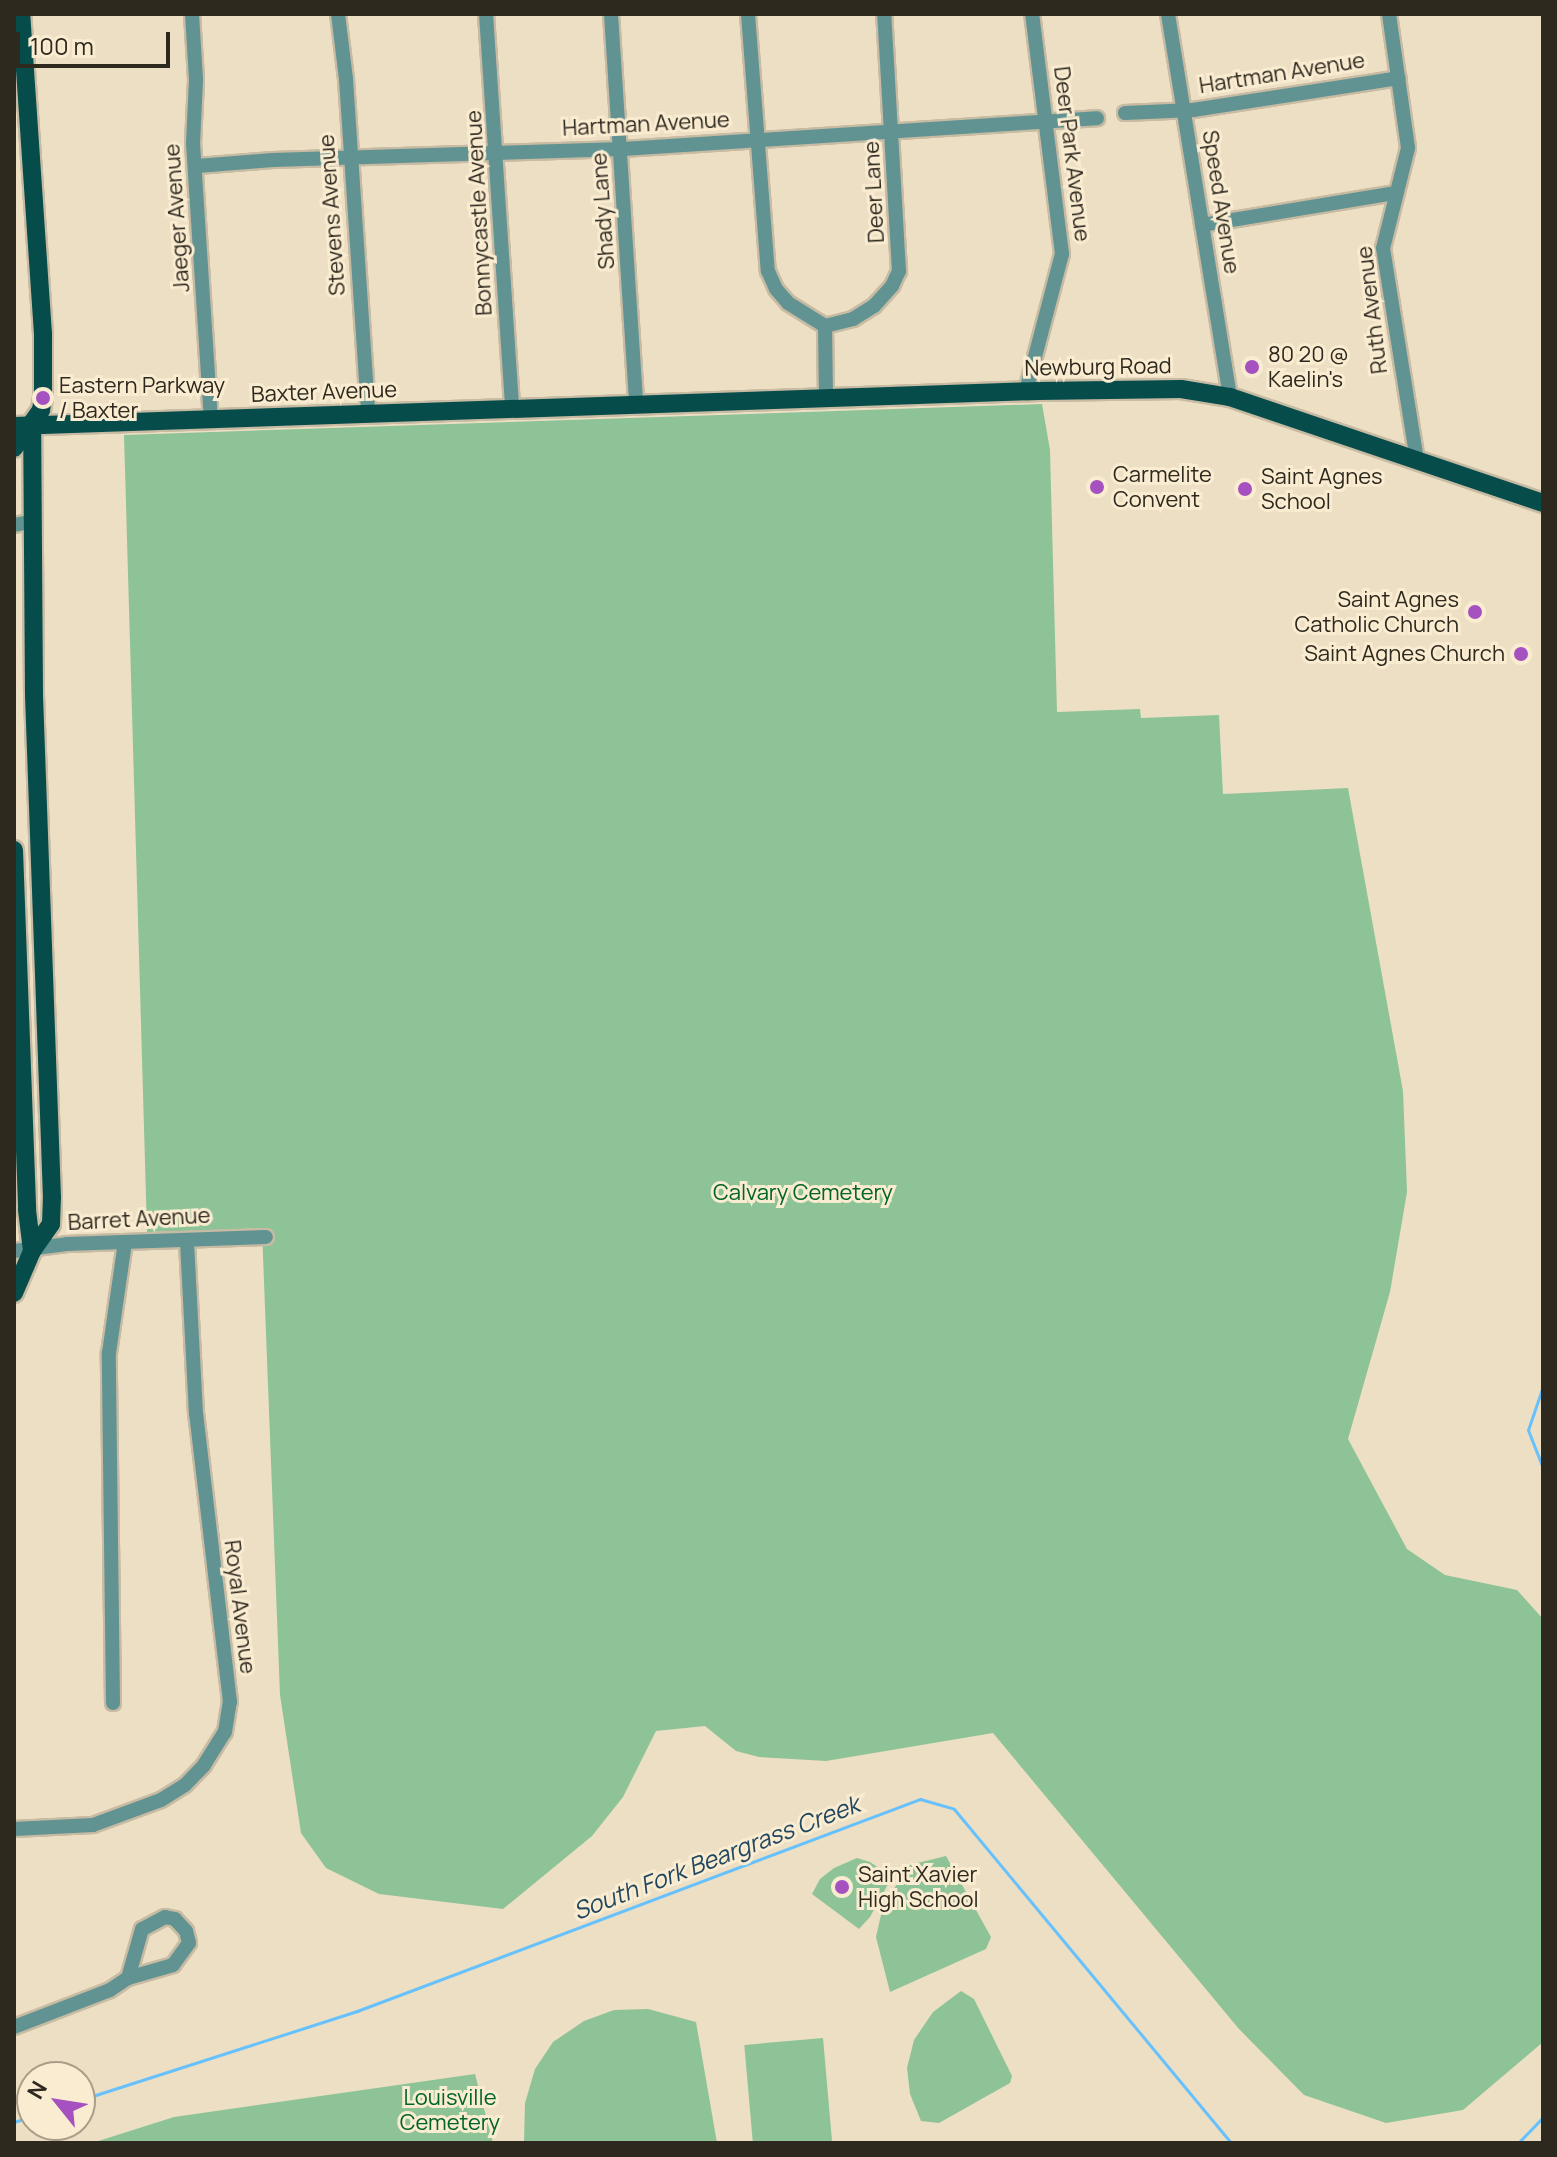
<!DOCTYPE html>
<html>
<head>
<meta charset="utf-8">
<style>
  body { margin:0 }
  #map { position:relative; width:1557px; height:2157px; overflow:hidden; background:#eddfc4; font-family:Manrope,sans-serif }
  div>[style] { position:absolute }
  .green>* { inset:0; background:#8ec398; transform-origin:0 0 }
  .stream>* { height:3px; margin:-1.5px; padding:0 1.5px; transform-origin:1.5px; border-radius:1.5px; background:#66c1fc }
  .roads { filter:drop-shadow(2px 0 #c7bba3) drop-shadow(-2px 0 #c7bba3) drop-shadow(0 2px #c7bba3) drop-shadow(0 -2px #c7bba3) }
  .minor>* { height:14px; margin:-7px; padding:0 7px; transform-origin:7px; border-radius:7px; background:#609392 }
  .major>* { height:18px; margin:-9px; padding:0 9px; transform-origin:9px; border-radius:9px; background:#064c4b }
  .dots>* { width:22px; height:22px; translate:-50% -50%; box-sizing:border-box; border:4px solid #faecd1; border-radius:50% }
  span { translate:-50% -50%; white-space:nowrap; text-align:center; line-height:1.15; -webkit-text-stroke:6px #faecd1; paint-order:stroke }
  .street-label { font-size:22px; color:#2e291f }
  .poi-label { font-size:22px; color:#2e291f }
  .left { translate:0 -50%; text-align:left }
  .right { translate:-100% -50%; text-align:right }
  .park-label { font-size:22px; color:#00642b }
  .water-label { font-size:24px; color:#214760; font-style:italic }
  .frame { position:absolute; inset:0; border:16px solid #2e291f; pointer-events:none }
  .north { position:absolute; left:16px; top:2061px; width:80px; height:80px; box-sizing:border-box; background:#faecd1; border:2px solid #a89e8a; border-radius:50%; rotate:300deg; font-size:22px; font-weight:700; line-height:32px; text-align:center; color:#2e291f }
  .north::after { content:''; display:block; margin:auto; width:28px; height:36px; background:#a551c0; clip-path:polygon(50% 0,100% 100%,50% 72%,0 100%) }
  .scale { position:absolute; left:16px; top:32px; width:154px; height:36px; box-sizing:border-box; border:4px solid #2e291f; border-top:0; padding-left:10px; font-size:24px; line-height:28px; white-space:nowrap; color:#2e291f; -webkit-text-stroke:6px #faecd1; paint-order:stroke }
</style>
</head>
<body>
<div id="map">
  <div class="green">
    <i style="clip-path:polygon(1042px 404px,1050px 450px,1057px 712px,1140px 709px,1141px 718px,1219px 715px,1223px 794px,1348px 788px,1403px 1091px,1407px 1192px,1390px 1292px,1348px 1439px,1407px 1549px,1445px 1575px,1517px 1590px,1543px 1619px,1543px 2042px,1463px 2110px,1386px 2123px,1304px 2095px,1239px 2029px,993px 1733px,826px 1761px,759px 1757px,736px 1751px,705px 1726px,656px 1731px,623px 1797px,592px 1836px,503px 1909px,379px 1894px,326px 1868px,301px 1833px,280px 1695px,262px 1230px,147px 1232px,124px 435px)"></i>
    <i style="clip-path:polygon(946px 1856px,991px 1937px,986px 1949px,890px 1992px,876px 1937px,883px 1906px,909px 1865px)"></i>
    <i style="clip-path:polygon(857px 1858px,870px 1862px,892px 1877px,870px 1917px,859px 1929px,812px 1894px,820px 1879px,834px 1868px)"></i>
    <i style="clip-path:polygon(961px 1991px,974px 1999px,1012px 2076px,1010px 2083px,939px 2123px,921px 2121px,910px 2094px,907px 2068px,914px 2040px,933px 2012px)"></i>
    <i style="clip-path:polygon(648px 2009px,696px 2022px,717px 2143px,524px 2143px,525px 2103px,535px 2069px,553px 2042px,584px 2021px,614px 2010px)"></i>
    <i style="left:823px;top:2038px;width:105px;height:79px;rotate:85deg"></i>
    <i style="clip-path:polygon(475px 2074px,493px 2143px,92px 2143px,174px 2117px)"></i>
  </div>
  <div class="stream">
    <i style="left:1543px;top:1386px;width:46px;rotate:108.8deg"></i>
    <i style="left:1528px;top:1430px;width:41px;rotate:68.5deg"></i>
    <i style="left:80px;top:2100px;width:291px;rotate:-17.8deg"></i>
    <i style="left:357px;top:2011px;width:602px;rotate:-20.63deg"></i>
    <i style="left:920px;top:1799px;width:35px;rotate:16deg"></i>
    <i style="left:954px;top:1809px;width:434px;rotate:50.3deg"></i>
    <i style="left:14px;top:2122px;width:19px;rotate:-18deg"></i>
    <i style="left:1518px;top:2143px;width:36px;rotate:-46deg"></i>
  </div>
  <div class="roads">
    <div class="minor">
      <i style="left:192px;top:14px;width:66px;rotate:86.5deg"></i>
      <i style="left:196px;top:80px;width:63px;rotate:92.7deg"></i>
      <i style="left:193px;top:143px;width:278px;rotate:86.3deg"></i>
      <i style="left:338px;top:14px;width:65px;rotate:83deg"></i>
      <i style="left:346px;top:79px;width:335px;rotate:86.2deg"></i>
      <i style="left:486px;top:14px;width:396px;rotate:86.2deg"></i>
      <i style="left:611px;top:14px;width:392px;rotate:86.3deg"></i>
      <i style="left:748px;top:14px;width:258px;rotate:85.6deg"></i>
      <i style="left:768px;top:271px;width:20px;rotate:66deg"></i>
      <i style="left:776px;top:289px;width:18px;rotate:49deg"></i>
      <i style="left:788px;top:303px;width:44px;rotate:31.9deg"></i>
      <i style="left:1168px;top:14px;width:388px;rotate:80.8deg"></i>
      <i style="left:1389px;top:14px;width:135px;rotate:81.9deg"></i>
      <i style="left:1408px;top:148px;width:103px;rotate:104deg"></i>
      <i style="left:1383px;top:248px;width:216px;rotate:80.9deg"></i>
      <i style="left:1125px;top:113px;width:68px;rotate:-2.5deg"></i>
      <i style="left:1193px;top:110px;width:208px;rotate:-8.8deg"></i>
      <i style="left:197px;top:166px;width:76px;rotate:-4.5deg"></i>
      <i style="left:273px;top:160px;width:349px;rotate:-1.8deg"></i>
      <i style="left:622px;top:149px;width:476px;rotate:-3.7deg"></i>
      <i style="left:1202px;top:225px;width:197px;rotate:-9.4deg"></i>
      <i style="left:825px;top:326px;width:29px;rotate:-14deg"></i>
      <i style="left:853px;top:319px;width:25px;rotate:-32deg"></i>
      <i style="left:874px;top:306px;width:27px;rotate:-48deg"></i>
      <i style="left:892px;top:286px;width:17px;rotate:-65deg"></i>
      <i style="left:899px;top:271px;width:257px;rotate:-93.3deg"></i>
      <i style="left:825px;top:326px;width:73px;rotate:89.2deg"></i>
      <i style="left:1026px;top:391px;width:142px;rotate:-75.3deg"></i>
      <i style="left:1062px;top:254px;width:242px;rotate:-97.1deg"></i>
      <i style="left:14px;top:525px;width:16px;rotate:-11deg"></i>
      <i style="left:14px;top:1251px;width:53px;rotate:-7.5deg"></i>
      <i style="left:67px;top:1244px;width:199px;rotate:-2deg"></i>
      <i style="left:113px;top:1703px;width:350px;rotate:-90.7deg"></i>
      <i style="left:109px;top:1353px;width:112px;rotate:-81.8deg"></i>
      <i style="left:14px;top:1829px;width:79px;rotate:-2.9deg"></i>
      <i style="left:93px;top:1825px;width:72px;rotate:-20.2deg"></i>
      <i style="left:161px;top:1800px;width:28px;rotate:-32deg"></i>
      <i style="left:185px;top:1785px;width:28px;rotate:-46deg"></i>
      <i style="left:204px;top:1765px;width:39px;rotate:-58deg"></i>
      <i style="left:225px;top:1732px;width:30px;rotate:-81deg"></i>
      <i style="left:230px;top:1702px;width:290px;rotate:-96.7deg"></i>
      <i style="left:196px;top:1414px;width:173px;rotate:-93deg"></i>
      <i style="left:14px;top:2027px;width:103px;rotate:-21.1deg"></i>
      <i style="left:110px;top:1990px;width:22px;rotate:-34deg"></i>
      <i style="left:128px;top:1978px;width:47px;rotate:-16.1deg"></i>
      <i style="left:173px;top:1965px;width:27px;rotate:-54deg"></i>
      <i style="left:189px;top:1943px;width:12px;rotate:-104deg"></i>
      <i style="left:186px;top:1931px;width:16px;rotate:-133deg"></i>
      <i style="left:175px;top:1919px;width:10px;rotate:-169deg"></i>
      <i style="left:165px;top:1917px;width:26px;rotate:152deg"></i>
      <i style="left:142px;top:1929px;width:51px;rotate:105.9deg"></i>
    </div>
    <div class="major">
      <i style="left:14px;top:426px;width:1025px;rotate:-1.96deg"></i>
      <i style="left:1038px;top:391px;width:143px;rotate:-0.8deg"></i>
      <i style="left:1181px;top:389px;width:50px;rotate:9.3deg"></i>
      <i style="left:1230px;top:397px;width:330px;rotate:18.7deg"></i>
      <i style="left:14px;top:448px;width:47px;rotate:-54.6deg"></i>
      <i style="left:41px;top:410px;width:12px;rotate:-81deg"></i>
      <i style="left:43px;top:398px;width:64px;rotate:-90deg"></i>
      <i style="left:43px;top:334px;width:321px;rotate:-93.9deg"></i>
      <i style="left:14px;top:850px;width:360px;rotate:87.9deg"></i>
      <i style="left:27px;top:1210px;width:41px;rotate:83deg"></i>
      <i style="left:14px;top:1293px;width:46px;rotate:-66.8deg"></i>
      <i style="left:32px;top:1251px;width:33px;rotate:-55deg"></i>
      <i style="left:51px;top:1224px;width:26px;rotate:-88deg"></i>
      <i style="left:52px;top:1198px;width:504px;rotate:-92.05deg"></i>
      <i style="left:34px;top:694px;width:269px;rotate:-90.4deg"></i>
    </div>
  </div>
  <div class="dots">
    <i style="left:1252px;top:367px;background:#a551c0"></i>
    <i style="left:43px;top:398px;background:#a551c0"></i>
    <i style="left:1097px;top:487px;background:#a551c0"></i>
    <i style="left:1245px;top:489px;background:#a551c0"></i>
    <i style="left:1475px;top:612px;background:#a551c0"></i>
    <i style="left:1521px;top:654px;background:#a551c0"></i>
    <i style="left:842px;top:1887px;background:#a551c0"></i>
  </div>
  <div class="street-label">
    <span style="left:1282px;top:73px;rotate:-9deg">Hartman Avenue</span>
    <span style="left:646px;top:124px;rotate:-3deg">Hartman Avenue</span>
    <span style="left:1072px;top:154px;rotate:83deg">Deer Park Avenue</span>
    <span style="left:874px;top:192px;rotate:-93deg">Deer Lane</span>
    <span style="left:1221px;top:202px;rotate:81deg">Speed Avenue</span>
    <span style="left:603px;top:211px;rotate:-94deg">Shady Lane</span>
    <span style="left:479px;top:213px;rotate:-93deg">Bonnycastle Avenue</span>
    <span style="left:332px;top:215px;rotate:-94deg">Stevens Avenue</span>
    <span style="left:177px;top:218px;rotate:-94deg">Jaeger Avenue</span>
    <span style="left:1372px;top:310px;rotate:-97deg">Ruth Avenue</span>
    <span style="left:1098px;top:367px;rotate:-1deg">Newburg Road</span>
    <span style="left:324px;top:392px;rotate:-2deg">Baxter Avenue</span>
    <span style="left:139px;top:1219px;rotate:-3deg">Barret Avenue</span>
    <span style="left:240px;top:1607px;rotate:83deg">Royal Avenue</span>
  </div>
  <div class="poi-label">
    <span class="left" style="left:1268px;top:367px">80 20 @<br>Kaelin's</span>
    <span class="left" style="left:59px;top:398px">Eastern Parkway<br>/ Baxter</span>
    <span class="left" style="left:1113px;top:487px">Carmelite<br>Convent</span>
    <span class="left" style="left:1261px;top:489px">Saint Agnes<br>School</span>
    <span class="right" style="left:1459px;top:612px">Saint Agnes<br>Catholic Church</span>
    <span class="right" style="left:1505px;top:654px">Saint Agnes Church</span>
    <span class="left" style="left:858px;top:1887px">Saint Xavier<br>High School</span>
  </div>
  <div class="park-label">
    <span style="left:803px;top:1193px">Calvary Cemetery</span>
    <span style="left:450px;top:2110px">Louisville<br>Cemetery</span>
  </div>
  <div class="water-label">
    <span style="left:716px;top:1857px;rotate:-21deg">South Fork Beargrass Creek</span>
  </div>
  <div class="frame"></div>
  <div class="north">N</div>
  <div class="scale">100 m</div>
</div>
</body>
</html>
